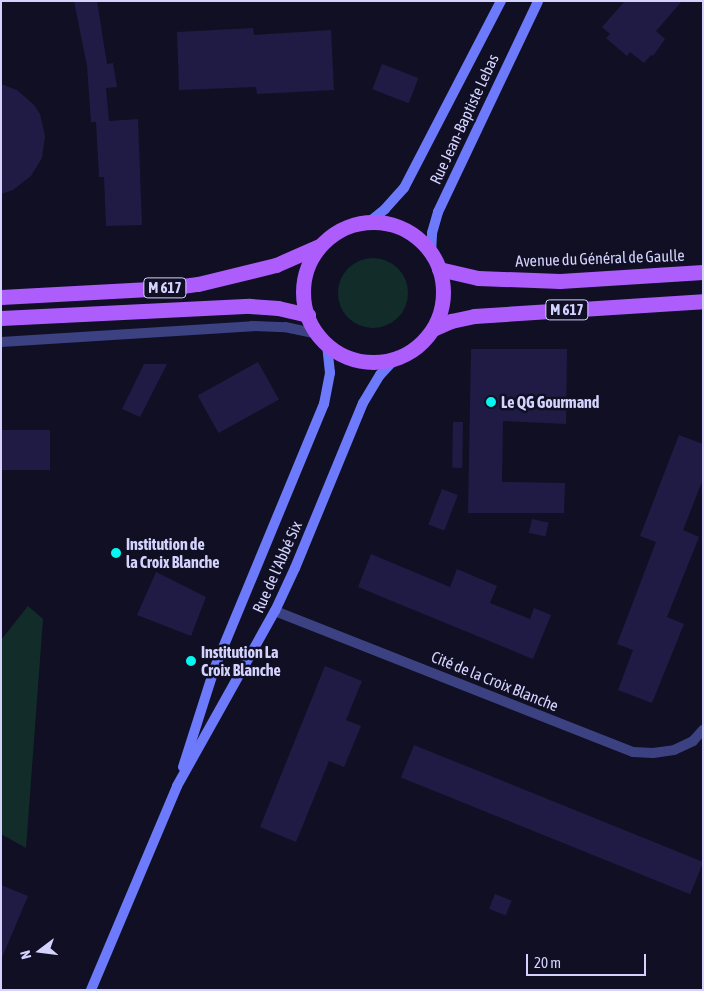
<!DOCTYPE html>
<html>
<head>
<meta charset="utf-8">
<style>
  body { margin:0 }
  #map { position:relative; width:704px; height:991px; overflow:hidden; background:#100f24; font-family:"Asap Condensed",sans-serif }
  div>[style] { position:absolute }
  .green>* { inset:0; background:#122d29 }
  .round { border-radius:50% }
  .building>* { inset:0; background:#1f1b44; transform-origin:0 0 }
  .lane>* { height:10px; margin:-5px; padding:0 5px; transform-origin:5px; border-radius:5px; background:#3b4181 }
  .street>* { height:10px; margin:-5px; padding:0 5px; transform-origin:5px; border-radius:5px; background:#3b4181 }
  .secondary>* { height:10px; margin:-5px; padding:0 5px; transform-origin:5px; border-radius:5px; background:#6c7afb }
  .primary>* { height:15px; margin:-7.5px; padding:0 7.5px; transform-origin:7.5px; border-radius:7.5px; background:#ad5dfb }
  .primary>.ring { margin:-7.5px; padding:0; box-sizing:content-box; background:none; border:15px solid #ad5dfb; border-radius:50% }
  .dots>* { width:14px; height:14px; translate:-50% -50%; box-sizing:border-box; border:2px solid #100f24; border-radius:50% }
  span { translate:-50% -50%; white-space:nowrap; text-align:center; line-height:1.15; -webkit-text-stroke:5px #100f24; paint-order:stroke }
  .shield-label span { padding:1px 4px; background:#100f24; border:1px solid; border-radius:4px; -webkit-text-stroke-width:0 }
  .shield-label { font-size:15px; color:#d3d3fe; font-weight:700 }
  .street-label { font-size:16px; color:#d3d3fe }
  .poi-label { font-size:16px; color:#d3d3fe; font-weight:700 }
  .left { translate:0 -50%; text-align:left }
  .frame { position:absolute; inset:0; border:2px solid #d3d3fe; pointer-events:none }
  .north { position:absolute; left:15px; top:926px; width:50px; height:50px; -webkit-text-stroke:4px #100f24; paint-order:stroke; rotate:255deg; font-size:14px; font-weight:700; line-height:20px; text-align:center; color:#d3d3fe }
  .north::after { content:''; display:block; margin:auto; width:18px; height:22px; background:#d3d3fe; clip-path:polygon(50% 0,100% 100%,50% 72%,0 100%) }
  .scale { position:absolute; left:526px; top:954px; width:120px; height:22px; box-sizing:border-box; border:2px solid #d3d3fe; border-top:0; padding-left:6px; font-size:15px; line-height:18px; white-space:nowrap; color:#d3d3fe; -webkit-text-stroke:4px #100f24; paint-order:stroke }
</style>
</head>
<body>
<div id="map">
  <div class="green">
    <i class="round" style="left:338px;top:258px;width:70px;height:70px"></i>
    <i style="clip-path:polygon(28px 606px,43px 619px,26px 848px,1px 834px,1px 640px)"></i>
  </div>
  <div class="building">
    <i style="clip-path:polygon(74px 1px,97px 1px,107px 64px,113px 63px,117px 87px,106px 88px,109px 121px,138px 119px,142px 225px,106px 226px,104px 177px,99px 177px,96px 122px,91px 122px,87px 66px)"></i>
    <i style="clip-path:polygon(625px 1px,682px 1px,656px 31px,665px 39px,653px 56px,651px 55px,644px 63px,630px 52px,627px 56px,606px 38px,610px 34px,602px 27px)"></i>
    <i style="clip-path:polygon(253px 28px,254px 35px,331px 30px,334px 90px,257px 94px,256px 87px,179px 90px,177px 32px)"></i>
    <i style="left:382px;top:64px;width:39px;height:27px;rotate:21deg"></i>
    <i style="clip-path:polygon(1px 84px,17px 90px,34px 105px,40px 114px,45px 136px,42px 158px,31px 176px,13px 190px,1px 194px)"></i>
    <i style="clip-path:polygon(471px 349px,567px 349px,566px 424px,503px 421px,502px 482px,565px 483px,564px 513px,468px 513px)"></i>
    <i style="left:258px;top:362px;width:43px;height:69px;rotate:61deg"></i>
    <i style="clip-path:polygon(144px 364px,167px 364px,140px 417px,122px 409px)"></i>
    <i style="left:463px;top:422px;width:46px;height:10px;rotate:91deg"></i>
    <i style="left:1px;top:430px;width:49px;height:40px"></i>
    <i style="clip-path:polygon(679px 435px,703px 444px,703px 479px,683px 530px,699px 537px,667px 617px,684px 624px,652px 703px,618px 690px,633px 650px,617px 644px,656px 542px,640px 536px)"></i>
    <i style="left:442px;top:489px;width:17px;height:38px;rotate:21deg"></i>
    <i style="left:532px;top:519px;width:17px;height:14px;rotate:13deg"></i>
    <i style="clip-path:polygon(371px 554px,450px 587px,457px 569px,497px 586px,490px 603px,530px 619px,534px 608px,551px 615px,533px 659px,358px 587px)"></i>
    <i style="clip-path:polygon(156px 572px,206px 597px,191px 636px,137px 615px)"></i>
    <i style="clip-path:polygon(325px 666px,362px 681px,346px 720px,361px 726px,344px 767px,329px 761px,296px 842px,260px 827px)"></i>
    <i style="left:414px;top:745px;width:312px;height:35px;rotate:22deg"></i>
    <i style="clip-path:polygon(1px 885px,28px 896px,1px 960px)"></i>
    <i style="left:495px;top:894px;width:18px;height:16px;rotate:22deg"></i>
  </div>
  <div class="lane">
    <i style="left:1px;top:342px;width:252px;rotate:-3.6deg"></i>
    <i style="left:252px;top:326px;width:33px;rotate:2deg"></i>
    <i style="left:285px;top:327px;width:33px;rotate:12deg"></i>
  </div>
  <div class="street">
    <i style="left:275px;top:611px;width:385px;rotate:21.5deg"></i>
    <i style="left:633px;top:752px;width:20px;rotate:3deg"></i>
    <i style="left:653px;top:753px;width:21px;rotate:-8deg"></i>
    <i style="left:674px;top:750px;width:21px;rotate:-25deg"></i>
    <i style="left:693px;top:741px;width:15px;rotate:-48deg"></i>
  </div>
  <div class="secondary">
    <i style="left:368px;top:223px;width:22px;rotate:-39deg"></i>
    <i style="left:385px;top:209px;width:28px;rotate:-48deg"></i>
    <i style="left:404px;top:188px;width:211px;rotate:-62.6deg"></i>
    <i style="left:431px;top:254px;width:21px;rotate:-87deg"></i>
    <i style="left:432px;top:233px;width:22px;rotate:-74deg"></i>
    <i style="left:438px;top:212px;width:233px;rotate:-64.6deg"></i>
    <i style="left:183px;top:767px;width:105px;rotate:-72.3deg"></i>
    <i style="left:215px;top:667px;width:285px;rotate:-67.5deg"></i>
    <i style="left:324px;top:404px;width:32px;rotate:-79deg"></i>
    <i style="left:330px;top:373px;width:28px;rotate:-96deg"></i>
    <i style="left:91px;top:990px;width:221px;rotate:-67.1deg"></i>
    <i style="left:177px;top:786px;width:201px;rotate:-60.8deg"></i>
    <i style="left:275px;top:611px;width:47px;rotate:-65.1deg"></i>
    <i style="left:295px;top:568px;width:178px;rotate:-67.6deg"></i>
    <i style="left:363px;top:403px;width:33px;rotate:-59deg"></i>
    <i style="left:380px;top:375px;width:23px;rotate:-47deg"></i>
  </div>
  <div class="primary">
    <i class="ring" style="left:303px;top:222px;width:125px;height:125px"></i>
    <i style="left:439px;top:269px;width:40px;rotate:13deg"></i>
    <i style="left:478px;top:278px;width:82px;rotate:2.1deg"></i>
    <i style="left:560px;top:281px;width:143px;rotate:-3.6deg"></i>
    <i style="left:1px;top:297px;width:167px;rotate:-3.1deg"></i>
    <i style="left:168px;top:288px;width:30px;rotate:-8deg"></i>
    <i style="left:198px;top:284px;width:80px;rotate:-13.7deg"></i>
    <i style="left:276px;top:265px;width:47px;rotate:-23.8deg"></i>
    <i style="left:1px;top:318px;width:249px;rotate:-2.8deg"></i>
    <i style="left:250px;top:306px;width:28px;rotate:4deg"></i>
    <i style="left:278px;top:308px;width:31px;rotate:13deg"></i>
    <i style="left:433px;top:329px;width:20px;rotate:-24deg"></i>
    <i style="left:451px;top:321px;width:24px;rotate:-12deg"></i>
    <i style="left:474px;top:316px;width:229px;rotate:-3.7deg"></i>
  </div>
  <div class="dots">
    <i style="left:491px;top:402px;background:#06f6f1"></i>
    <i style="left:116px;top:553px;background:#06f6f1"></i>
    <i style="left:191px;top:661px;background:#06f6f1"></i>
  </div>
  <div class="shield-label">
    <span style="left:165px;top:288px">M 617</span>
    <span style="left:567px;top:310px">M 617</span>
  </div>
  <div class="street-label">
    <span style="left:464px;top:119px;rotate:-65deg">Rue Jean-Baptiste Lebas</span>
    <span style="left:600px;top:258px;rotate:-2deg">Avenue du Général de Gaulle</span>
    <span style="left:277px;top:567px;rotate:-66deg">Rue de l'Abbé Six</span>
    <span style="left:495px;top:681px;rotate:22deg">Cité de la Croix Blanche</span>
  </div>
  <div class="poi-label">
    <span class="left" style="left:501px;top:402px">Le QG Gourmand</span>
    <span class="left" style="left:126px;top:553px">Institution de<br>la Croix Blanche</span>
    <span class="left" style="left:201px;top:661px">Institution La<br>Croix Blanche</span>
  </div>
  <div class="frame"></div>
  <div class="north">N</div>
  <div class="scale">20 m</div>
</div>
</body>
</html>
